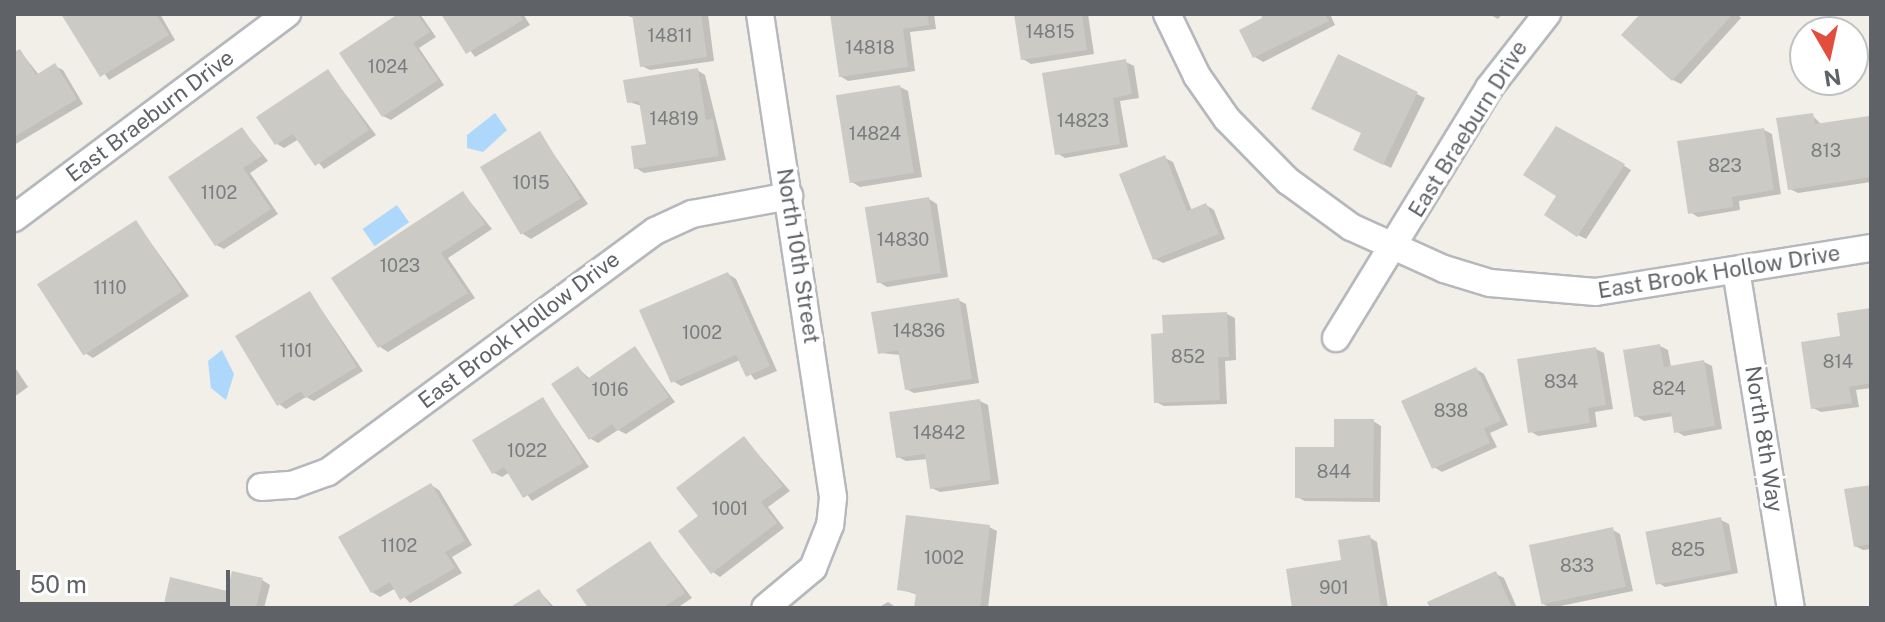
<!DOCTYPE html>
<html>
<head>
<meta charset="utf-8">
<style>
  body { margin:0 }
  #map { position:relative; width:1885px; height:622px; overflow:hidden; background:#f1efe8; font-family:"Public Sans",sans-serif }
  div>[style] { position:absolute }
  .water>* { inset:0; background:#aed8fb; transform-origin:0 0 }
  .shadow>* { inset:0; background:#0003 }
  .building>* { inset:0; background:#cccac5; transform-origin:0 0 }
  .roads { filter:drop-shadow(2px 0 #b5b8bc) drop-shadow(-2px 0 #b5b8bc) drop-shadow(0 2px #b5b8bc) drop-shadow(0 -2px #b5b8bc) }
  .minor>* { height:26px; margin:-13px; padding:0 13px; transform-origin:13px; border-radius:13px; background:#fff }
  span { translate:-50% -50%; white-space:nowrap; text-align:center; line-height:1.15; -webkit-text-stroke:7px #fff; paint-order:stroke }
  .number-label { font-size:18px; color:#7a7d7f }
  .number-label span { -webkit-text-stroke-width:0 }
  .street-label { font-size:22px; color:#5f6368 }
  .frame { position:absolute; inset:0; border:16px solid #5f6368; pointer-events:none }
  .north { position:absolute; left:1789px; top:16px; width:80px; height:80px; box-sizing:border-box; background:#fff; border:2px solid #bfc1c3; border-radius:50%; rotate:171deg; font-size:22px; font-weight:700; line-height:32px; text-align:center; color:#5f6368 }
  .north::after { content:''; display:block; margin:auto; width:28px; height:36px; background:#e24e3d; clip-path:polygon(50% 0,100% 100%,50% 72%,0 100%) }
  .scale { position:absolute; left:16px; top:570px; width:214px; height:36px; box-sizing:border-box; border:4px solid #5f6368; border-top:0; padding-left:10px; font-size:24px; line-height:28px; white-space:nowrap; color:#5f6368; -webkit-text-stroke:6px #fff; paint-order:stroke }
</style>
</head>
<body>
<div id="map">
  <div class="water">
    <i style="clip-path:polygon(495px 113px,507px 130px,483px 152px,467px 148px,467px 135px)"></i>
    <i style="left:397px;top:205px;width:21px;height:42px;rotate:55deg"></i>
    <i style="clip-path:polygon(222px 350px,234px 374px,226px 400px,211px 388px,208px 361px)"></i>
  </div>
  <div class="shadow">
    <i style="clip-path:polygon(63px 14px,160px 14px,175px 40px,109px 80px)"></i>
    <i style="clip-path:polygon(402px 14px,420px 14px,436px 37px,419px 48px,444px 85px,391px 120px,383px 116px)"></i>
    <i style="clip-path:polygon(444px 14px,523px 14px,530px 25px,475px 57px)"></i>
    <i style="clip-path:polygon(621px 14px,708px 14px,714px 61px,650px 70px,642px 66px,635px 18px)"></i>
    <i style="clip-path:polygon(832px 14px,934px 14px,936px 29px,910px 32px,915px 71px,848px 81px,840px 76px)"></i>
    <i style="clip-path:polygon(1016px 14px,1088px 14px,1094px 54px,1031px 64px,1023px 59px)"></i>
    <i style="clip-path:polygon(1263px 14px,1330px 14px,1335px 25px,1263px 62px,1255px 57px)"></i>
    <i style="clip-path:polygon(1489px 14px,1502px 14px,1498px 19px)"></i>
    <i style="clip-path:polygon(1642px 14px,1737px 14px,1741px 18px,1681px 84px,1673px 80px)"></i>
    <i style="clip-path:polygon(20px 51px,39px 75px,55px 66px,63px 70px,83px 104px,14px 145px,14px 55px)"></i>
    <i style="clip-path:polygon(1339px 56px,1425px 98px,1391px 168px,1363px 154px,1364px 133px)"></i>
    <i style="clip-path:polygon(1126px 62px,1134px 66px,1139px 98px,1120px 101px,1128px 147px,1065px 158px,1057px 153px)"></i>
    <i style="clip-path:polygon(697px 70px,705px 75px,726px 160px,644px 173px,636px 168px,648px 145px,642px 106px,629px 102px)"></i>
    <i style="clip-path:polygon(328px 71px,376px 135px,324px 169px,299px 139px,284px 148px,277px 144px)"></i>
    <i style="clip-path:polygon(900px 87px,908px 91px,922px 177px,860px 187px,852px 182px)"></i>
    <i style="clip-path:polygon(1812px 115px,1822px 125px,1871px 119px,1871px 182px,1798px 193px,1790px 189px)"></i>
    <i style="clip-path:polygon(242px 129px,268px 161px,250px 173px,278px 214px,224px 249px,216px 245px)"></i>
    <i style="clip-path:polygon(1764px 130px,1772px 134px,1781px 194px,1739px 201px,1740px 210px,1698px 217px,1690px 212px)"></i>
    <i style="clip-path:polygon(540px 134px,588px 204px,531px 239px,523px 234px)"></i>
    <i style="clip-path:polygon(1592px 146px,1631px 170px,1586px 239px,1578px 235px)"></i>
    <i style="clip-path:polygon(1165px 158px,1173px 162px,1192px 211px,1206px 205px,1214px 210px,1225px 239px,1163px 263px,1155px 259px)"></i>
    <i style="clip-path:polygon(463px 193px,492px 229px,448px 258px,475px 298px,388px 352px,380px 347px)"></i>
    <i style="clip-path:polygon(929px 199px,937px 204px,948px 277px,887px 287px,879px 282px)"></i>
    <i style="clip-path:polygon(136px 222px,189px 296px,93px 358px,85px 353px)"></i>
    <i style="clip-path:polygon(728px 274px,736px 279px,777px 371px,755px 380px,740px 360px,681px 386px,673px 381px)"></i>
    <i style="clip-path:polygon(310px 293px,363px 371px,314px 401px,306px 397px,286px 409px,279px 404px)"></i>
    <i style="clip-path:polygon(958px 300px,966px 304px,979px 383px,914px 393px,906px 389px,901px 355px,880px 353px)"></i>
    <i style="clip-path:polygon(1871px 310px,1871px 388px,1856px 390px,1859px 407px,1821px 412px,1813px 408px,1842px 337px)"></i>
    <i style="clip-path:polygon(1227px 314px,1235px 318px,1236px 360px,1225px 361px,1227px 404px,1164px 406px,1156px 402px,1165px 335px)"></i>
    <i style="clip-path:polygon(1660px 346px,1668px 350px,1671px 367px,1704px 362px,1712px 366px,1722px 429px,1684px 436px,1676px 431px,1673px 416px,1644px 421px,1636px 416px)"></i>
    <i style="clip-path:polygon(635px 348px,675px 402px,626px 434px,618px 430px,598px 443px,591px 439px,578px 368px,590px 379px)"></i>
    <i style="clip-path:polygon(1596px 349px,1604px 353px,1613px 409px,1595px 412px,1597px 427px,1538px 436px,1530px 431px)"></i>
    <i style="clip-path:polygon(14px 366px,28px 387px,14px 397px)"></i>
    <i style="clip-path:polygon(1476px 369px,1484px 374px,1508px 425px,1490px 433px,1497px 447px,1442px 472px,1434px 467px)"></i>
    <i style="clip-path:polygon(543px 399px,589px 467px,532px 501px,510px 472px,502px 477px,494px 473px)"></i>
    <i style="clip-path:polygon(980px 401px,988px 405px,999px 484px,940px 492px,932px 488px,928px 459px,906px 461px,898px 457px)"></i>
    <i style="clip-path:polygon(1373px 421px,1381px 426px,1380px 502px,1305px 501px,1297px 497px)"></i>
    <i style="clip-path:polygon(744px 438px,790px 491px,768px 507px,784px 528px,720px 577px,713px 572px)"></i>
    <i style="clip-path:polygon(431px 485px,439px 490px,472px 545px,452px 557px,462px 573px,410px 603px,396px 588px,380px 597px,372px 592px)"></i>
    <i style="clip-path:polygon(1871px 487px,1871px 549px,1863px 550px,1855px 546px)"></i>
    <i style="clip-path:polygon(1721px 520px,1729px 524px,1738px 573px,1665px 587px,1657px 582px)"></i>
    <i style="clip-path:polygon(989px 527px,997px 531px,988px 608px,916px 608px,918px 595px,900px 589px)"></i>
    <i style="clip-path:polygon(1613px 530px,1620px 534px,1633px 591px,1551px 608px,1543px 604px)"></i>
    <i style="clip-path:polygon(1369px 537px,1377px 542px,1388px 608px,1294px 608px)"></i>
    <i style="clip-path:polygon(650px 543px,692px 598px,677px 608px,590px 608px)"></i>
    <i style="clip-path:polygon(1496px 574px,1504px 578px,1517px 608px,1432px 608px)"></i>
    <i style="clip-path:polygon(262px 580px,270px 585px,264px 608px,165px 608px)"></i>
    <i style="clip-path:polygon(539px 591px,555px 608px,513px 608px)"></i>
    <i style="clip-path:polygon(888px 602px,897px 608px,878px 608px)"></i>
  </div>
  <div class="building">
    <i style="clip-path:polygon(61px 14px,156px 14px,169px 35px,100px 77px)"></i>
    <i style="clip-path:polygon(398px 14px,417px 14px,430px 32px,413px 43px,438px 80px,382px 117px,339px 53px)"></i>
    <i style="clip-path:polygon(441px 14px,519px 14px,523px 20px,466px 54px)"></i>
    <i style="clip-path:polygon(632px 14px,701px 14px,707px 57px,640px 67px)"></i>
    <i style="clip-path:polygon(830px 14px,927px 14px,929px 25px,903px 29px,908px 67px,839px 77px)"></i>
    <i style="clip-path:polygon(1014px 14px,1082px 14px,1087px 50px,1021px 60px)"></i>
    <i style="clip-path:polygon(1261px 14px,1325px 14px,1329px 21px,1253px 58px,1239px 30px,1262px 18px)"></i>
    <i style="clip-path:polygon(1640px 14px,1733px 14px,1672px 81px,1621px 35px)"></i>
    <i style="clip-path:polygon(20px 49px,36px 75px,55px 63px,77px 99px,14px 137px,14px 52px)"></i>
    <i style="clip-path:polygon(1338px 54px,1418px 92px,1383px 165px,1353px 150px,1361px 133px,1311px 109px)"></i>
    <i style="clip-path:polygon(1126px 59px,1132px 94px,1113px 98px,1120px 144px,1055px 155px,1042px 73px)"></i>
    <i style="clip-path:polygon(698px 68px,706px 120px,713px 119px,719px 156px,634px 169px,631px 146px,646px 144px,639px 101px,627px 103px,623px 80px)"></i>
    <i style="clip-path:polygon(328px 69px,369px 130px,315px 166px,293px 134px,275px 145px,256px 117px)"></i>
    <i style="left:900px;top:85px;width:89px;height:65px;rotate:81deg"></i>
    <i style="clip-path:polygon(1813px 113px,1815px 124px,1869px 116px,1871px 177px,1788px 190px,1776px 118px)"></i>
    <i style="clip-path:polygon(1556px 126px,1625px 164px,1577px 237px,1544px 215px,1556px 196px,1523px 175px)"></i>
    <i style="clip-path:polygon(242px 127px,262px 156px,243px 168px,271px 209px,215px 246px,168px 177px)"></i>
    <i style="clip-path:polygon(1764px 128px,1774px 190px,1732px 197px,1733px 207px,1688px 214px,1677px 141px)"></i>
    <i style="left:540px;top:131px;width:79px;height:70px;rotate:59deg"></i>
    <i style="clip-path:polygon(1165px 155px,1187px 211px,1206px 203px,1219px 234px,1153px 260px,1119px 174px)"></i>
    <i style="clip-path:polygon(463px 191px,485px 224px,441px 253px,468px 293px,378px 348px,331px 278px)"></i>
    <i style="left:929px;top:197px;width:77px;height:65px;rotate:81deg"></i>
    <i style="left:136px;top:220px;width:85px;height:118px;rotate:57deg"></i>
    <i style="clip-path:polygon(728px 272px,770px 366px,746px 377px,736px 355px,671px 383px,639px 310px)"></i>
    <i style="clip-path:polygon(310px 291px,357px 367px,305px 398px,301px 391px,277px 406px,235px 336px)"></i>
    <i style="clip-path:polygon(959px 298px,972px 379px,905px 390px,898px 350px,878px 354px,871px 312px)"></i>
    <i style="clip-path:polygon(1871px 308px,1871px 383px,1849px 387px,1852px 403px,1811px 409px,1801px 342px,1840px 336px,1837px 313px)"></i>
    <i style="clip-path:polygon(1227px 312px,1229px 357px,1218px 357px,1220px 400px,1154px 403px,1151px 334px,1163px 333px,1162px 315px)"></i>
    <i style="clip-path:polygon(1660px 344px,1664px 367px,1704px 360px,1715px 426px,1674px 433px,1671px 412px,1634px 417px,1623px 350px)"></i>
    <i style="clip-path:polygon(635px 346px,669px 397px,617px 431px,612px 424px,589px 440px,551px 384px,578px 366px,587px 379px)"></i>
    <i style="clip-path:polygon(1596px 347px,1606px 405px,1588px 408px,1590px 423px,1528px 433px,1517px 359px)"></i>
    <i style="clip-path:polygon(1476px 367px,1501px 421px,1484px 428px,1490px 443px,1432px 469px,1401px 401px)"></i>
    <i style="clip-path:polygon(543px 397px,583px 463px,523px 498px,504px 467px,492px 474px,472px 440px)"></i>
    <i style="clip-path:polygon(980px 399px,991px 480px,930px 489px,925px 454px,896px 458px,889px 412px)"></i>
    <i style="clip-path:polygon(1334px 419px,1374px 419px,1373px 498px,1295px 498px,1295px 447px,1334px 447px)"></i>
    <i style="clip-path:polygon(744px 436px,783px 486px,761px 502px,777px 523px,711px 574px,678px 531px,698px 516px,676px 488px)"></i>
    <i style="clip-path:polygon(431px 483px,465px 541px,445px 552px,455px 568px,400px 600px,390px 582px,371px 593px,338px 537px)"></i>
    <i style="clip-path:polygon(1871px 485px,1871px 544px,1854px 547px,1844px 489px)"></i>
    <i style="clip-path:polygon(906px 515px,990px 525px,980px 608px,914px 608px,916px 593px,897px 590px)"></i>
    <i style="left:1721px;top:517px;width:54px;height:77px;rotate:79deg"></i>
    <i style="left:1613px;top:527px;width:61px;height:86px;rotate:78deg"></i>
    <i style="clip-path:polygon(1370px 535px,1381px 608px,1292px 608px,1286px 569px,1341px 560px,1338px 540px)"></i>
    <i style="clip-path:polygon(650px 541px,685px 593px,663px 608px,588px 608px,576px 590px)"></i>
    <i style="clip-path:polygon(232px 571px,263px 578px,256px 608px,163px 608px,170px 577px,227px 591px)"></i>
    <i style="clip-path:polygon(1496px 571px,1512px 608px,1430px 608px,1427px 602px)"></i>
    <i style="clip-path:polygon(539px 589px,551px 608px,509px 608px)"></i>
  </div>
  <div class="roads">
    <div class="minor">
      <i style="left:760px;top:14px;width:489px;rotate:81.4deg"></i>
      <i style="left:833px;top:498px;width:27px;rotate:96deg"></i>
      <i style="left:830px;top:525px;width:46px;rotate:111.6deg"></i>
      <i style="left:813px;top:568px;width:62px;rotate:140.2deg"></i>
      <i style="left:1167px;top:14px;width:69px;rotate:64.2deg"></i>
      <i style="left:1197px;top:76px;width:52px;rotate:55.1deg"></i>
      <i style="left:1227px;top:119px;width:87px;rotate:45.5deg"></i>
      <i style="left:1288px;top:181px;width:78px;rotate:36.1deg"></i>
      <i style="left:1351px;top:227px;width:102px;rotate:24.3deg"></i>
      <i style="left:1444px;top:269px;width:48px;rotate:16.9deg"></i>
      <i style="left:1490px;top:283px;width:106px;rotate:4.9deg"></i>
      <i style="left:1596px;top:292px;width:278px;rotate:-9.1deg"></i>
      <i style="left:14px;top:218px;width:341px;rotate:-36.8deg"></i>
      <i style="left:1736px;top:270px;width:342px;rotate:80.8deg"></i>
      <i style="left:1336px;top:338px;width:293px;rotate:-58.5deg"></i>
      <i style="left:1489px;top:88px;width:94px;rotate:-51.9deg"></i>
      <i style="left:261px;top:487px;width:31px;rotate:-4deg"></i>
      <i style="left:292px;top:485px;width:38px;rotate:-20deg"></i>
      <i style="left:328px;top:472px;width:406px;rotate:-36.4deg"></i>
      <i style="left:655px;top:231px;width:41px;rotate:-24.7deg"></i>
      <i style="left:692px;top:214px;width:99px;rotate:-10.5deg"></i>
    </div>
  </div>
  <div class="number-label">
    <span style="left:1050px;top:32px">14815</span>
    <span style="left:670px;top:36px">14811</span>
    <span style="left:870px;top:48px">14818</span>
    <span style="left:388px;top:67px">1024</span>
    <span style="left:674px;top:119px">14819</span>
    <span style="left:1083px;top:121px">14823</span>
    <span style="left:875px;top:134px">14824</span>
    <span style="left:1826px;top:151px">813</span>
    <span style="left:1725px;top:166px">823</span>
    <span style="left:531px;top:183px">1015</span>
    <span style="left:219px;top:193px">1102</span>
    <span style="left:903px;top:240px">14830</span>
    <span style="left:400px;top:266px">1023</span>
    <span style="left:110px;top:288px">1110</span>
    <span style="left:919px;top:331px">14836</span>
    <span style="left:702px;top:333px">1002</span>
    <span style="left:296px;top:351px">1101</span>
    <span style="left:1188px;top:357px">852</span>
    <span style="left:1838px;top:362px">814</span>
    <span style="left:1561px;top:382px">834</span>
    <span style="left:1669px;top:389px">824</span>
    <span style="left:610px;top:390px">1016</span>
    <span style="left:1451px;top:411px">838</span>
    <span style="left:939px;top:433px">14842</span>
    <span style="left:527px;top:451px">1022</span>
    <span style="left:1334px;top:472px">844</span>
    <span style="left:730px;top:509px">1001</span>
    <span style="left:399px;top:546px">1102</span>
    <span style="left:1688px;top:550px">825</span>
    <span style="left:944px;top:558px">1002</span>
    <span style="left:1577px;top:566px">833</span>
    <span style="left:1334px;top:588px">901</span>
  </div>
  <div class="street-label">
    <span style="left:150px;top:116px;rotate:-37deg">East Braeburn Drive</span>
    <span style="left:1468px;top:129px;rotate:-58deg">East Braeburn Drive</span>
    <span style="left:798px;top:256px;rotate:81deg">North 10th Street</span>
    <span style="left:1719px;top:272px;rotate:-9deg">East Brook Hollow Drive</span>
    <span style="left:519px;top:330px;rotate:-37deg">East Brook Hollow Drive</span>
    <span style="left:1764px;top:439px;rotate:81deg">North 8th Way</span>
  </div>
  <div class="frame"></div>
  <div class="north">N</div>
  <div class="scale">50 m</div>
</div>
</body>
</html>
